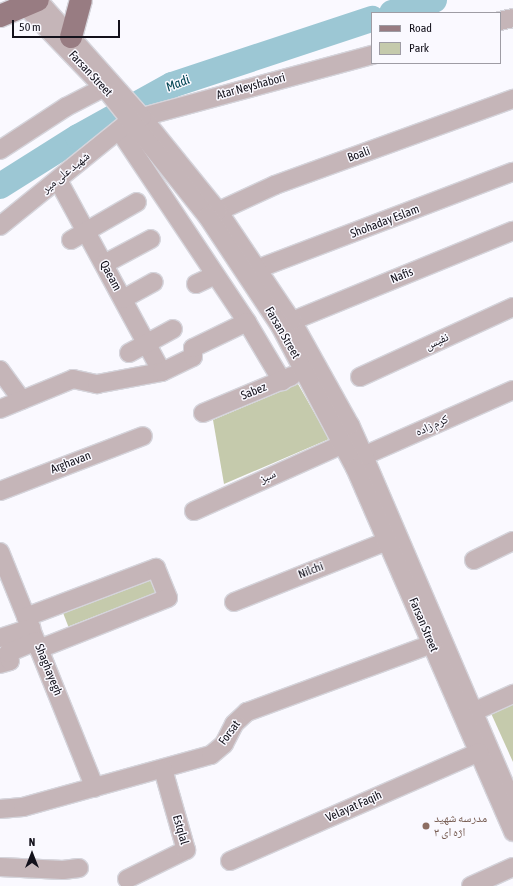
<!DOCTYPE html>
<html>
<head>
<meta charset="utf-8">
<style>
  body { margin:0 }
  #map { position:relative; width:513px; height:886px; overflow:hidden; background:#faf9ff; font-family:"Asap Condensed","Noto Naskh Arabic",sans-serif }
  div>[style] { position:absolute }
  .green>* { inset:0; background:#c5caac; transform-origin:0 0 }
  .river>* { height:26px; margin:-13px; padding:0 13px; transform-origin:13px; border-radius:13px; background:#9cc7d4 }
  .roads { filter:drop-shadow(1px 0 #d5d4db) drop-shadow(-1px 0 #d5d4db) drop-shadow(0 1px #d5d4db) drop-shadow(0 -1px #d5d4db) }
  .minor>* { height:18px; margin:-9px; padding:0 9px; transform-origin:9px; border-radius:9px; background:#c5b5b8 }
  .major>* { height:22px; margin:-11px; padding:0 11px; transform-origin:11px; border-radius:11px; background:#987c82 }
  .dots>* { width:11px; height:11px; translate:-50% -50%; box-sizing:border-box; border:2px solid #faf9ff; border-radius:50% }
  span { translate:-50% -50%; white-space:nowrap; text-align:center; line-height:1.15; -webkit-text-stroke:3px #faf9ff; paint-order:stroke }
  .street-label { font-size:12px; color:#13111b }
  .education-label { font-size:12px; color:#785e54 }
  .left { translate:0 -50%; text-align:left }
  .water-label { font-size:13px; color:#014352; font-style:italic }
  .legend { position:absolute; left:371px; top:12px; width:130px; height:52px; box-sizing:border-box; background:#faf9ff; border:1px solid #9e9ca4; margin:0; padding:5px 7px; list-style:none; font-size:12px; color:#13111b }
  .legend li { display:flex; align-items:center; gap:8px; height:20px }
  .legend b { width:20px; border:1px solid #9e9ca4 }
  .north { position:absolute; left:12px; top:834px; width:40px; height:40px; -webkit-text-stroke:3px #faf9ff; paint-order:stroke; rotate:0deg; font-size:11px; font-weight:700; line-height:16px; text-align:center; color:#13111b }
  .north::after { content:''; display:block; margin:auto; width:14px; height:18px; background:#13111b; clip-path:polygon(50% 0,100% 100%,50% 72%,0 100%) }
  .scale { position:absolute; left:12px; top:20px; width:108px; height:18px; box-sizing:border-box; border:2px solid #13111b; border-top:0; padding-left:5px; font-size:12px; line-height:14px; white-space:nowrap; color:#13111b; -webkit-text-stroke:3px #faf9ff; paint-order:stroke }
</style>
</head>
<body>
<div id="map">
  <div class="green">
    <i style="clip-path:polygon(298px 384px,329px 439px,224px 484px,213px 420px)"></i>
    <i style="left:150px;top:577px;width:17px;height:94px;rotate:69deg"></i>
    <i style="clip-path:polygon(513px 701px,513px 762px,490px 711px)"></i>
  </div>
  <div class="river">
    <i style="left:392px;top:13px;width:44px;rotate:-17.2deg"></i>
    <i style="left:0;top:186px;width:92px;rotate:-32.1deg"></i>
    <i style="left:78px;top:137px;width:107px;rotate:-29deg"></i>
    <i style="left:172px;top:85px;width:211px;rotate:-18.3deg"></i>
  </div>
  <div class="roads">
    <div class="minor">
      <i style="left:500px;top:21px;width:13px;rotate:-13deg"></i>
      <i style="left:119px;top:130px;width:231px;rotate:56.3deg"></i>
      <i style="left:247px;top:322px;width:69px;rotate:59.3deg"></i>
      <i style="left:0;top:150px;width:79px;rotate:-33.1deg"></i>
      <i style="left:66px;top:107px;width:42px;rotate:-27.2deg"></i>
      <i style="left:58px;top:180px;width:218px;rotate:61.6deg"></i>
      <i style="left:208px;top:216px;width:74px;rotate:-24.8deg"></i>
      <i style="left:275px;top:185px;width:253px;rotate:-19.9deg"></i>
      <i style="left:0;top:226px;width:169px;rotate:-39deg"></i>
      <i style="left:131px;top:120px;width:250px;rotate:-15.1deg"></i>
      <i style="left:71px;top:240px;width:76px;rotate:-29.9deg"></i>
      <i style="left:104px;top:264px;width:53px;rotate:-28deg"></i>
      <i style="left:257px;top:269px;width:274px;rotate:-20.8deg"></i>
      <i style="left:196px;top:284px;width:21px;rotate:-25deg"></i>
      <i style="left:123px;top:299px;width:35px;rotate:-29deg"></i>
      <i style="left:292px;top:321px;width:239px;rotate:-22.2deg"></i>
      <i style="left:129px;top:353px;width:50px;rotate:-28.6deg"></i>
      <i style="left:0;top:370px;width:37px;rotate:54deg"></i>
      <i style="left:360px;top:377px;width:168px;rotate:-24.6deg"></i>
      <i style="left:0;top:409px;width:79px;rotate:-22.3deg"></i>
      <i style="left:73px;top:379px;width:25px;rotate:12deg"></i>
      <i style="left:97px;top:384px;width:66px;rotate:-10.5deg"></i>
      <i style="left:162px;top:372px;width:34px;rotate:-26deg"></i>
      <i style="left:193px;top:357px;width:9px;rotate:-90deg"></i>
      <i style="left:193px;top:348px;width:60px;rotate:-25.7deg"></i>
      <i style="left:203px;top:413px;width:96px;rotate:-22.6deg"></i>
      <i style="left:352px;top:461px;width:176px;rotate:-23.8deg"></i>
      <i style="left:0;top:491px;width:153px;rotate:-21deg"></i>
      <i style="left:194px;top:511px;width:163px;rotate:-24.2deg"></i>
      <i style="left:0;top:552px;width:254px;rotate:68.1deg"></i>
      <i style="left:474px;top:560px;width:43px;rotate:-26deg"></i>
      <i style="left:234px;top:602px;width:165px;rotate:-21.7deg"></i>
      <i style="left:26px;top:617px;width:139px;rotate:-20.7deg"></i>
      <i style="left:156px;top:568px;width:32px;rotate:68deg"></i>
      <i style="left:168px;top:598px;width:139px;rotate:158.4deg"></i>
      <i style="left:0;top:638px;width:33px;rotate:-18deg"></i>
      <i style="left:0;top:664px;width:10px;rotate:-17deg"></i>
      <i style="left:10px;top:661px;width:8px;rotate:-104deg"></i>
      <i style="left:8px;top:653px;width:30px;rotate:-23deg"></i>
      <i style="left:464px;top:716px;width:54px;rotate:-24.2deg"></i>
      <i style="left:513px;top:804px;width:379px;rotate:-113.2deg"></i>
      <i style="left:364px;top:456px;width:34px;rotate:-114deg"></i>
      <i style="left:350px;top:425px;width:119px;rotate:-119.1deg"></i>
      <i style="left:292px;top:321px;width:133px;rotate:-123.9deg"></i>
      <i style="left:218px;top:211px;width:121px;rotate:-129deg"></i>
      <i style="left:142px;top:117px;width:147px;rotate:-131.7deg"></i>
      <i style="left:44px;top:7px;width:16px;rotate:-165deg"></i>
      <i style="left:29px;top:3px;width:7px;rotate:90deg"></i>
      <i style="left:29px;top:10px;width:114px;rotate:46.1deg"></i>
      <i style="left:108px;top:92px;width:159px;rotate:51.4deg"></i>
      <i style="left:207px;top:216px;width:132px;rotate:56.4deg"></i>
      <i style="left:280px;top:326px;width:161px;rotate:62.2deg"></i>
      <i style="left:355px;top:468px;width:397px;rotate:66.5deg"></i>
      <i style="left:0;top:809px;width:23px;rotate:-5deg"></i>
      <i style="left:23px;top:807px;width:195px;rotate:-15.5deg"></i>
      <i style="left:211px;top:755px;width:17px;rotate:-40deg"></i>
      <i style="left:224px;top:744px;width:22px;rotate:-63deg"></i>
      <i style="left:234px;top:724px;width:18px;rotate:-43deg"></i>
      <i style="left:247px;top:712px;width:197px;rotate:-20.2deg"></i>
      <i style="left:230px;top:861px;width:272px;rotate:-23.6deg"></i>
      <i style="left:0;top:867px;width:63px;rotate:2.7deg"></i>
      <i style="left:63px;top:870px;width:16px;rotate:-7deg"></i>
      <i style="left:127px;top:879px;width:66px;rotate:-26.2deg"></i>
      <i style="left:186px;top:850px;width:84px;rotate:-105.9deg"></i>
      <i style="left:471px;top:886px;width:46px;rotate:-24.3deg"></i>
    </div>
    <div class="major">
      <i style="left:0;top:16px;width:41px;rotate:-22.8deg"></i>
      <i style="left:71px;top:37px;width:38px;rotate:-75deg"></i>
    </div>
  </div>
  <div class="dots">
    <i style="left:426px;top:826px;background:#8d6e63"></i>
  </div>
  <div class="street-label">
    <span style="left:90px;top:74px;rotate:47deg">Farsan Street</span>
    <span style="left:251px;top:87px;rotate:-15deg">Atar Neyshabori</span>
    <span style="left:359px;top:155px;rotate:-20deg">Boali</span>
    <span style="left:66px;top:173px;rotate:-39deg">شهید علی میر</span>
    <span style="left:385px;top:222px;rotate:-21deg">Shohaday Eslam</span>
    <span style="left:110px;top:276px;rotate:62deg">Qaeam</span>
    <span style="left:402px;top:276px;rotate:-22deg">Nafis</span>
    <span style="left:282px;top:333px;rotate:60deg">Farsan Street</span>
    <span style="left:437px;top:342px;rotate:-25deg">نفیس</span>
    <span style="left:254px;top:392px;rotate:-22deg">Sabez</span>
    <span style="left:432px;top:426px;rotate:-24deg">کرم زاده</span>
    <span style="left:71px;top:463px;rotate:-21deg">Arghavan</span>
    <span style="left:268px;top:477px;rotate:-25deg">سبز</span>
    <span style="left:311px;top:571px;rotate:-21deg">Nilchi</span>
    <span style="left:423px;top:625px;rotate:67deg">Farsan Street</span>
    <span style="left:48px;top:670px;rotate:68deg">Shaghayegh</span>
    <span style="left:230px;top:733px;rotate:-54deg">Forsat</span>
    <span style="left:354px;top:807px;rotate:-24deg">Velayat Faqih</span>
    <span style="left:180px;top:830px;rotate:74deg">Estqlal</span>
  </div>
  <div class="education-label">
    <span class="left" style="left:434px;top:826px">مدرسه شهید<br>اژه ای ۳</span>
  </div>
  <div class="water-label">
    <span style="left:178px;top:84px;rotate:-22deg">Madi</span>
  </div>
  <ul class="legend">
  <li><b style="height:5px;background:#987c82"></b>Road</li>
  <li><b style="height:11px;background:#c5caac"></b>Park</li>
  </ul>
  <div class="north">N</div>
  <div class="scale">50 m</div>
</div>
</body>
</html>
